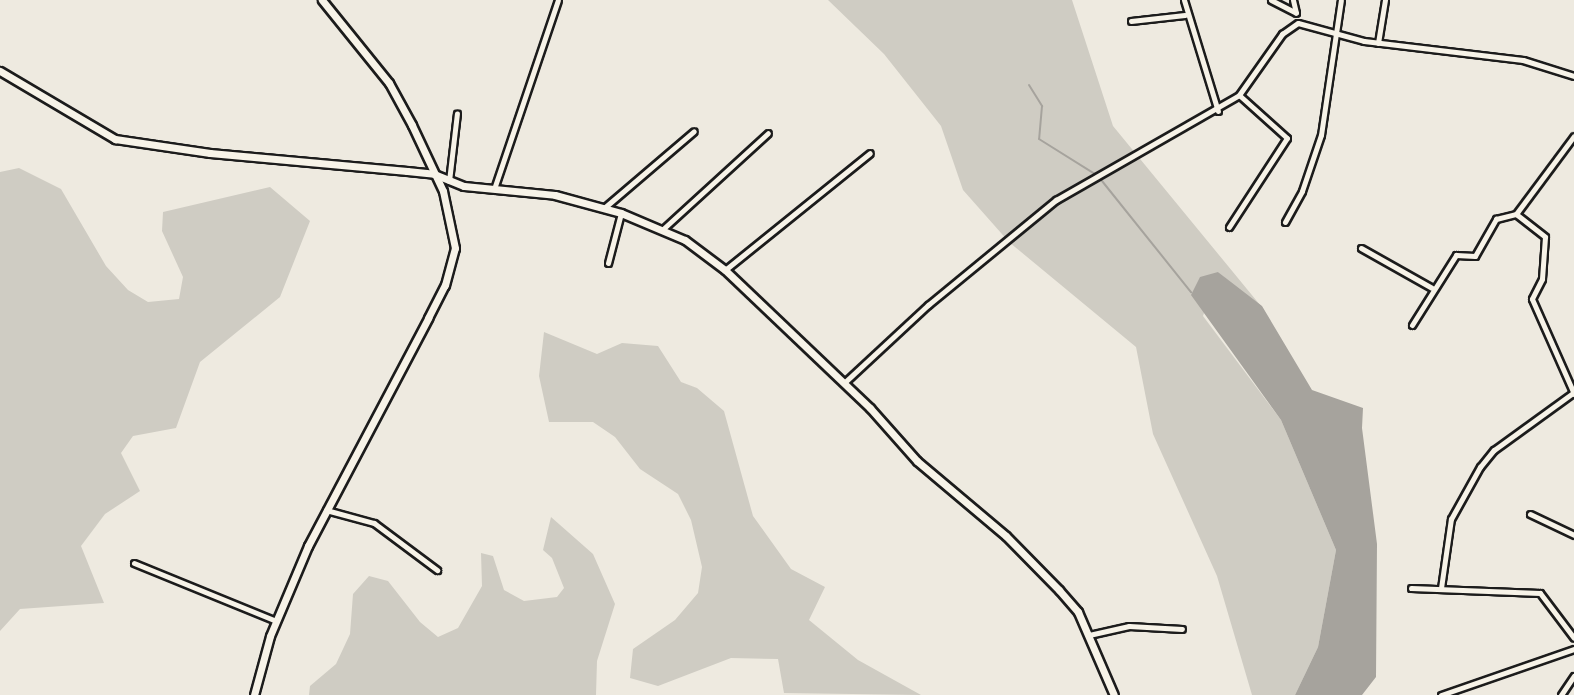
<!DOCTYPE html>
<html>
<head>
<meta charset="utf-8">
<style>
  body { margin:0 }
  #map { position:relative; width:1574px; height:695px; overflow:hidden; background:#eeeae0; font-family:Sriracha,sans-serif }
  div>[style] { position:absolute }
  .green>* { inset:0; background:#cfccc3 }
  .water>* { inset:0; background:#a6a39d }
  .stream>* { height:2px; margin:-1px; padding:0 1px; transform-origin:1px; border-radius:1px; background:#a6a39d }
  .roads { filter:drop-shadow(2px 0 #1c1c1c) drop-shadow(-2px 0 #1c1c1c) drop-shadow(0 2px #1c1c1c) drop-shadow(0 -2px #1c1c1c) }
  .street>* { height:5px; margin:-2.5px; padding:0 2.5px; transform-origin:2.5px; border-radius:2.5px; background:#f7f3e8 }
  .secondary>* { height:7px; margin:-3.5px; padding:0 3.5px; transform-origin:3.5px; border-radius:3.5px; background:#f7f3e8 }
  span { translate:-50% -50%; white-space:nowrap; text-align:center; line-height:1.15; -webkit-text-stroke:5px #f7f3e8; paint-order:stroke }
</style>
</head>
<body>
<div id="map">
  <div class="green">
    <i style="clip-path:polygon(828px 0,1072px 0,1113px 126px,1265px 311px,1218px 272px,1203px 316px,1281px 420px,1336px 550px,1318px 647px,1295px 695px,1252px 695px,1217px 576px,1153px 434px,1136px 347px,1009px 242px,963px 190px,941px 126px,884px 54px)"></i>
    <i style="clip-path:polygon(19px 168px,61px 189px,106px 266px,128px 290px,148px 302px,179px 299px,183px 277px,162px 231px,163px 212px,270px 187px,310px 221px,280px 297px,200px 362px,176px 428px,133px 436px,121px 453px,140px 491px,105px 514px,81px 546px,104px 603px,20px 609px,0 631px,0 172px)"></i>
    <i style="clip-path:polygon(544px 332px,597px 354px,622px 343px,658px 346px,681px 382px,697px 388px,724px 411px,753px 516px,791px 569px,825px 587px,809px 620px,858px 660px,921px 695px,784px 693px,778px 659px,731px 658px,658px 686px,630px 678px,633px 649px,675px 620px,698px 593px,702px 567px,691px 520px,678px 494px,640px 469px,615px 437px,593px 422px,549px 422px,539px 376px)"></i>
    <i style="clip-path:polygon(551px 517px,593px 554px,615px 604px,597px 661px,596px 695px,309px 695px,310px 686px,336px 664px,350px 634px,353px 594px,369px 576px,388px 581px,420px 622px,438px 637px,458px 628px,482px 586px,481px 553px,493px 556px,504px 590px,524px 601px,557px 597px,564px 588px,552px 558px,543px 550px)"></i>
  </div>
  <div class="water">
    <i style="clip-path:polygon(1218px 272px,1262px 306px,1312px 390px,1363px 408px,1362px 428px,1377px 544px,1376px 677px,1362px 695px,1295px 695px,1318px 647px,1336px 550px,1281px 420px,1191px 295px,1200px 277px)"></i>
  </div>
  <div class="stream">
    <i style="left:1029px;top:85px;width:25px;rotate:58deg"></i>
    <i style="left:1042px;top:106px;width:33px;rotate:95deg"></i>
    <i style="left:1039px;top:139px;width:70px;rotate:32.1deg"></i>
    <i style="left:1098px;top:176px;width:149px;rotate:51.3deg"></i>
  </div>
  <div class="roads">
    <div class="street">
      <i style="left:1184px;top:0;width:116px;rotate:73deg"></i>
      <i style="left:1271px;top:0;width:28px;rotate:27deg"></i>
      <i style="left:1293px;top:0;width:13px;rotate:77deg"></i>
      <i style="left:1131px;top:21px;width:54px;rotate:-6.3deg"></i>
      <i style="left:1378px;top:43px;width:44px;rotate:-80.8deg"></i>
      <i style="left:449px;top:181px;width:68px;rotate:-83.3deg"></i>
      <i style="left:495px;top:186px;width:196px;rotate:-71.3deg"></i>
      <i style="left:604px;top:208px;width:118px;rotate:-40.5deg"></i>
      <i style="left:1516px;top:214px;width:37px;rotate:38deg"></i>
      <i style="left:1545px;top:237px;width:42px;rotate:94.1deg"></i>
      <i style="left:1542px;top:279px;width:22px;rotate:117deg"></i>
      <i style="left:1532px;top:299px;width:104px;rotate:66.1deg"></i>
      <i style="left:1285px;top:222px;width:35px;rotate:-61deg"></i>
      <i style="left:1302px;top:191px;width:59px;rotate:-71.3deg"></i>
      <i style="left:1321px;top:135px;width:136px;rotate:-81.6deg"></i>
      <i style="left:1229px;top:227px;width:106px;rotate:-56.9deg"></i>
      <i style="left:1287px;top:138px;width:64px;rotate:-138.1deg"></i>
      <i style="left:663px;top:229px;width:142px;rotate:-42.4deg"></i>
      <i style="left:1361px;top:248px;width:81px;rotate:29.4deg"></i>
      <i style="left:608px;top:263px;width:52px;rotate:-75.4deg"></i>
      <i style="left:725px;top:270px;width:186px;rotate:-38.9deg"></i>
      <i style="left:1412px;top:325px;width:83px;rotate:-57.8deg"></i>
      <i style="left:1456px;top:255px;width:19px;rotate:3deg"></i>
      <i style="left:1475px;top:256px;width:43px;rotate:-60.4deg"></i>
      <i style="left:1496px;top:219px;width:21px;rotate:-14deg"></i>
      <i style="left:1516px;top:214px;width:97px;rotate:-53.4deg"></i>
      <i style="left:844px;top:383px;width:115px;rotate:-42.9deg"></i>
      <i style="left:928px;top:305px;width:166px;rotate:-39.4deg"></i>
      <i style="left:1056px;top:200px;width:211px;rotate:-29.8deg"></i>
      <i style="left:1239px;top:95px;width:75px;rotate:-54.8deg"></i>
      <i style="left:1282px;top:34px;width:19px;rotate:-35deg"></i>
      <i style="left:1298px;top:23px;width:68px;rotate:15.3deg"></i>
      <i style="left:1364px;top:41px;width:160px;rotate:6.8deg"></i>
      <i style="left:1523px;top:60px;width:53px;rotate:17.4deg"></i>
      <i style="left:326px;top:510px;width:50px;rotate:15.2deg"></i>
      <i style="left:374px;top:523px;width:79px;rotate:36.7deg"></i>
      <i style="left:1530px;top:514px;width:49px;rotate:25.5deg"></i>
      <i style="left:134px;top:563px;width:153px;rotate:22.2deg"></i>
      <i style="left:1411px;top:588px;width:129px;rotate:2.2deg"></i>
      <i style="left:1540px;top:593px;width:56px;rotate:52.9deg"></i>
      <i style="left:1441px;top:588px;width:70px;rotate:-81.8deg"></i>
      <i style="left:1451px;top:519px;width:60px;rotate:-60.9deg"></i>
      <i style="left:1480px;top:467px;width:22px;rotate:-51deg"></i>
      <i style="left:1494px;top:450px;width:99px;rotate:-35.9deg"></i>
      <i style="left:1089px;top:635px;width:41px;rotate:-12.7deg"></i>
      <i style="left:1129px;top:626px;width:53px;rotate:3.2deg"></i>
      <i style="left:1441px;top:695px;width:141px;rotate:-19.1deg"></i>
      <i style="left:1561px;top:695px;width:23px;rotate:-56deg"></i>
    </div>
    <div class="secondary">
      <i style="left:0;top:71px;width:134px;rotate:30.6deg"></i>
      <i style="left:115px;top:139px;width:96px;rotate:8.4deg"></i>
      <i style="left:210px;top:153px;width:198px;rotate:5.2deg"></i>
      <i style="left:407px;top:171px;width:27px;rotate:6deg"></i>
      <i style="left:434px;top:174px;width:32px;rotate:22deg"></i>
      <i style="left:464px;top:186px;width:91px;rotate:5.6deg"></i>
      <i style="left:555px;top:195px;width:68px;rotate:15.3deg"></i>
      <i style="left:621px;top:213px;width:69px;rotate:22.9deg"></i>
      <i style="left:685px;top:240px;width:50px;rotate:36.9deg"></i>
      <i style="left:725px;top:270px;width:200px;rotate:43.6deg"></i>
      <i style="left:870px;top:408px;width:71px;rotate:48.4deg"></i>
      <i style="left:917px;top:461px;width:116px;rotate:40.1deg"></i>
      <i style="left:1006px;top:536px;width:76px;rotate:45.5deg"></i>
      <i style="left:1059px;top:590px;width:29px;rotate:49deg"></i>
      <i style="left:1078px;top:612px;width:90px;rotate:66.6deg"></i>
      <i style="left:254px;top:695px;width:61px;rotate:-74.8deg"></i>
      <i style="left:270px;top:636px;width:98px;rotate:-67.1deg"></i>
      <i style="left:308px;top:546px;width:258px;rotate:-62.2deg"></i>
      <i style="left:428px;top:318px;width:37px;rotate:-63deg"></i>
      <i style="left:445px;top:285px;width:38px;rotate:-75deg"></i>
      <i style="left:455px;top:248px;width:58px;rotate:-101.9deg"></i>
      <i style="left:443px;top:191px;width:73px;rotate:-115.2deg"></i>
      <i style="left:412px;top:125px;width:48px;rotate:-118.7deg"></i>
      <i style="left:389px;top:83px;width:107px;rotate:-128.9deg"></i>
    </div>
  </div>
</div>
</body>
</html>
